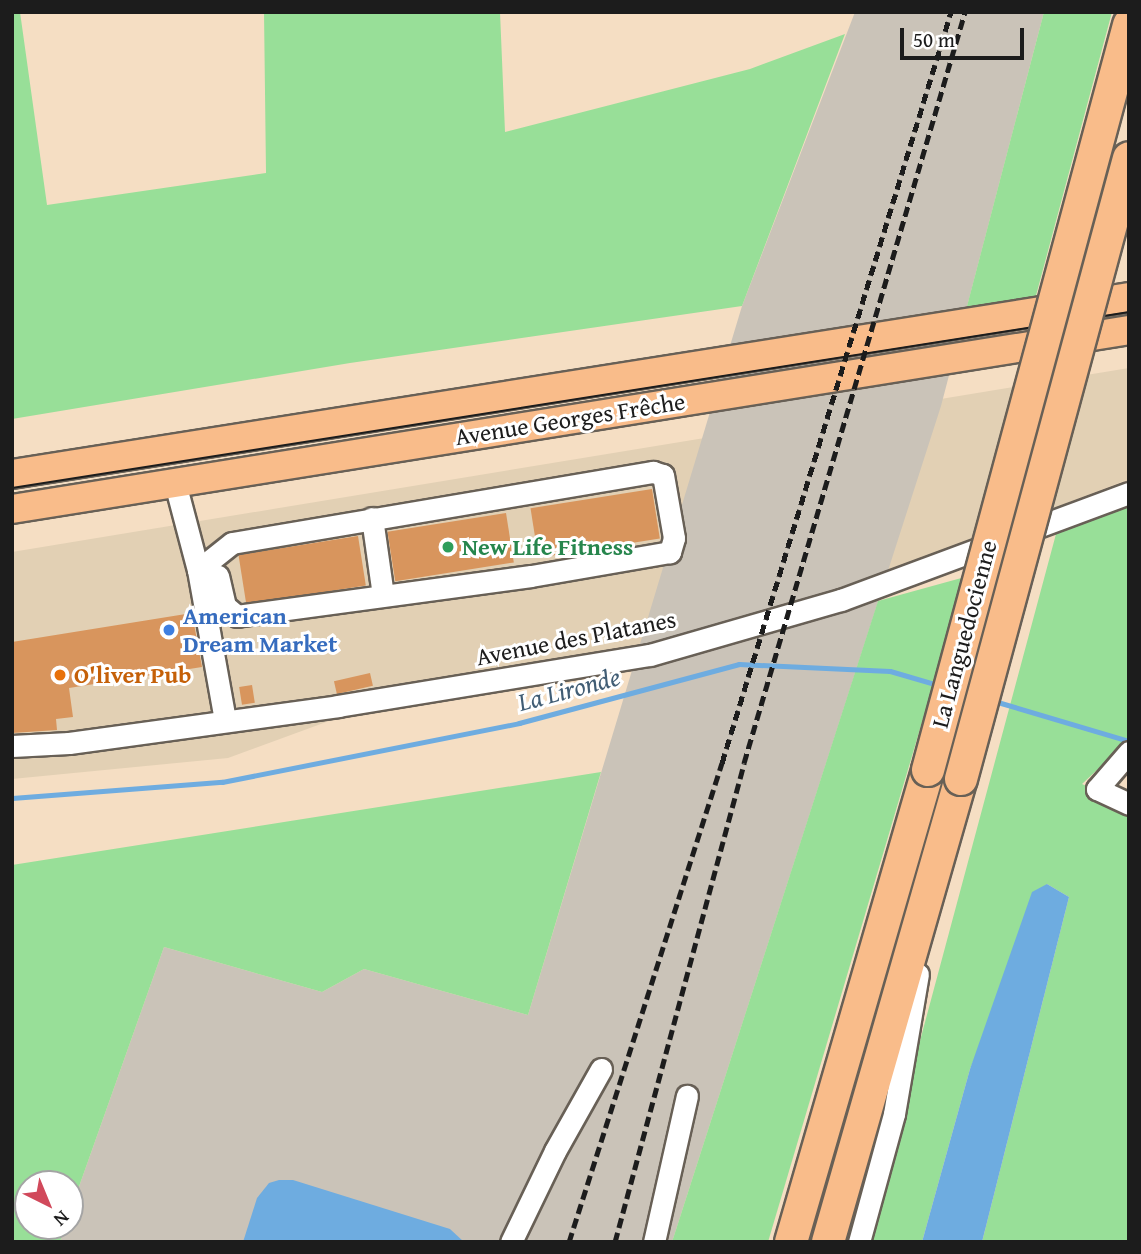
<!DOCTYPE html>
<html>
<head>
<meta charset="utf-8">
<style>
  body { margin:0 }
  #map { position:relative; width:1141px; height:1254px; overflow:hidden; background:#f5dec3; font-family:"Gentium Book Plus",serif }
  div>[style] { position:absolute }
  .built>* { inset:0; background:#e2d0b4 }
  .industrial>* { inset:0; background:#cac3b8 }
  .green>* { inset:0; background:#98df98 }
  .water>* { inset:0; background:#6eace0 }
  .stream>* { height:5px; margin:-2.5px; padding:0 2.5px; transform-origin:2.5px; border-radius:2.5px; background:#6eace0 }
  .building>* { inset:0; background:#d8955d; transform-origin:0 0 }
  .roads { filter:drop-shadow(2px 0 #686056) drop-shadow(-2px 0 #686056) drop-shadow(0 2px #686056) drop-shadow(0 -2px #686056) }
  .minor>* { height:21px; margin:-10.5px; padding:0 10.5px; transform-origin:10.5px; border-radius:10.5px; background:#fff }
  .major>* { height:28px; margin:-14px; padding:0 14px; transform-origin:14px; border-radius:14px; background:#f9bc8a }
  .highway>* { height:32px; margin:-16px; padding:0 16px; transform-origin:16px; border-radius:16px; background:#f9bc8a }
  .tram>* { height:2px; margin:-1px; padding:0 1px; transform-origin:1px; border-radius:1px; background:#1c1c1c }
  .rail>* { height:5px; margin-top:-2.5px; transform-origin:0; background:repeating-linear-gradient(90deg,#1c1c1c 0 10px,transparent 0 15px) }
  .bridges { filter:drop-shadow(2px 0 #686056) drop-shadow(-2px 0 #686056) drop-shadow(0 2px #686056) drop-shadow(0 -2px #686056) }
  .highway-bridge>* { height:32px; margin:-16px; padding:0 16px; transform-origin:16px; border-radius:16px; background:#f9bc8a }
  .dots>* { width:19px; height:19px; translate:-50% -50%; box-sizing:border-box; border:4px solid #fff; border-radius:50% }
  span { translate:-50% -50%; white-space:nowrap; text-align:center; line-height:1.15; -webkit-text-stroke:6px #fff; paint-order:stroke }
  .street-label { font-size:24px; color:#1c1c1c }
  .leisure-label { font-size:24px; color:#27864d; font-weight:700 }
  .left { translate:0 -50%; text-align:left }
  .shop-label { font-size:24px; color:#366cbe; font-weight:700 }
  .food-label { font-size:24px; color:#c56008; font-weight:700 }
  .water-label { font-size:26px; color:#415d74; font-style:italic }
  .frame { position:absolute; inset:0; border:14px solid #1c1c1c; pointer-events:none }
  .north { position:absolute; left:14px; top:1170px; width:70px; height:70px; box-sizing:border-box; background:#fff; border:2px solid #a4a4a4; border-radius:50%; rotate:137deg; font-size:19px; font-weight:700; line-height:28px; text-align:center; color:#1c1c1c }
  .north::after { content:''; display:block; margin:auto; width:24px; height:32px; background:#d1495b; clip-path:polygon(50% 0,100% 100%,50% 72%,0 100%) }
  .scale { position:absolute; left:900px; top:28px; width:124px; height:32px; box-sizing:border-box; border:4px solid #1c1c1c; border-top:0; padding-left:9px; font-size:21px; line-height:24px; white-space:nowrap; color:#1c1c1c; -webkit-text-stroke:5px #fff; paint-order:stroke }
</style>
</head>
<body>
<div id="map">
  <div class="built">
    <i style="clip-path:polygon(1129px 368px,1129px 479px,731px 633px,329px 721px,228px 758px,12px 779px,12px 552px)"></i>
  </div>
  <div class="industrial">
    <i style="clip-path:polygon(855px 12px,1044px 12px,941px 406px,672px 1242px,60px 1242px,65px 1226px,70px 1226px,70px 1212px,164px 947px,322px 992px,364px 969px,528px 1015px,742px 306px)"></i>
  </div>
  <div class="green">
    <i style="clip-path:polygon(12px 12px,20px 12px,47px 205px,266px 173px,264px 12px,500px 12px,505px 132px,750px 69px,845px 34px,742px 306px,350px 363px,12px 419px)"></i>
    <i style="clip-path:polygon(1044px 12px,1112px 12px,1034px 303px,966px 310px)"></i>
    <i style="clip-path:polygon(1129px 504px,1129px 740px,1082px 784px,1129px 805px,1129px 1242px,982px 1242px,1069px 897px,1047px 884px,970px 1069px,922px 1242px,866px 1242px,1056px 534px)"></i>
    <i style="clip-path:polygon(965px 577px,768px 1242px,672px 1242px,878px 601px)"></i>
    <i style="clip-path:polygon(601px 772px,528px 1015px,364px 969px,322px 992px,164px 947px,70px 1212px,70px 1184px,28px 1184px,28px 1226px,65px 1226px,60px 1242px,12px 1242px,12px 865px)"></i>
  </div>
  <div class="water">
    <i style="clip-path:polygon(1047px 884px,1069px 897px,982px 1242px,922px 1242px,970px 1069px,1032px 892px)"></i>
    <i style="clip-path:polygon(279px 1180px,293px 1180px,450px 1229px,464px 1242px,243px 1242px,257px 1198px,269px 1183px)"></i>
  </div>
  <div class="stream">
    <i style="left:994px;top:701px;width:141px;rotate:16.5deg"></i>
    <i style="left:12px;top:798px;width:211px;rotate:-4.4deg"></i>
    <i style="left:222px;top:782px;width:303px;rotate:-11.2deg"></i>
    <i style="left:519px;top:723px;width:228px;rotate:-15deg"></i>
    <i style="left:739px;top:664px;width:151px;rotate:2.7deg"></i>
    <i style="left:890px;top:671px;width:53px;rotate:16.4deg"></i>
  </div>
  <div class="building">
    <i style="left:652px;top:489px;width:50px;height:123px;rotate:81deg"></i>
    <i style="left:506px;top:513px;width:50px;height:120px;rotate:81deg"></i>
    <i style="left:358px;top:536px;width:50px;height:121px;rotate:81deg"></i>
    <i style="clip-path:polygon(192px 613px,202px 667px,69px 688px,73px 717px,56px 719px,57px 730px,12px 733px,12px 642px)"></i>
    <i style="left:370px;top:673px;width:13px;height:37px;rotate:77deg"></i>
    <i style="left:252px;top:685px;width:18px;height:13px;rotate:81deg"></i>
  </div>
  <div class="roads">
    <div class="minor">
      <i style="left:175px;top:483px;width:90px;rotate:75.2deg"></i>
      <i style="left:198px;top:570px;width:152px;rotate:79.8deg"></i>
      <i style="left:372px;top:518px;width:78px;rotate:81.9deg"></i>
      <i style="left:198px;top:570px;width:43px;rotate:-38.5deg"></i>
      <i style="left:232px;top:543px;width:427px;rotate:-9.6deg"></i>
      <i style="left:653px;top:472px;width:10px;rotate:17deg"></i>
      <i style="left:663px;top:475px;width:64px;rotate:80.1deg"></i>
      <i style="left:674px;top:538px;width:15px;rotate:106deg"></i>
      <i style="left:670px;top:552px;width:141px;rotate:170.2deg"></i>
      <i style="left:531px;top:576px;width:297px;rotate:172.3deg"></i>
      <i style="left:237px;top:616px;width:16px;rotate:-140deg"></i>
      <i style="left:225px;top:606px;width:31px;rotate:-103deg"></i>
      <i style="left:12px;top:746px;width:57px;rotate:-3deg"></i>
      <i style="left:69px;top:743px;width:272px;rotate:-7.8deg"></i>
      <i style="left:338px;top:706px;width:316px;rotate:-9.3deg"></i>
      <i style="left:650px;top:655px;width:199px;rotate:-16.1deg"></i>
      <i style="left:841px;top:600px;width:307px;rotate:-20.4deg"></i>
      <i style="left:1129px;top:752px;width:49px;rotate:130.9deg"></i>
      <i style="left:1097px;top:789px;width:35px;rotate:25deg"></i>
      <i style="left:511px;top:1242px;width:101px;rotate:-64.2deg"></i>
      <i style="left:555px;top:1151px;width:94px;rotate:-60.7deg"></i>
      <i style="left:654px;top:1242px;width:150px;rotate:-77.3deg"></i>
      <i style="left:859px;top:1242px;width:133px;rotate:-74.7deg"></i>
      <i style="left:894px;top:1114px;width:142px;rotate:-80.3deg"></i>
    </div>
    <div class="major">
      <i style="left:12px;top:474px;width:1131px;rotate:-9deg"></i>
      <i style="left:12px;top:509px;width:1131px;rotate:-9.1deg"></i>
    </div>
    <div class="highway">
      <i style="left:791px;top:1242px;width:491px;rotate:-73.8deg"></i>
      <i style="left:828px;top:1242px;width:482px;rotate:-74deg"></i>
    </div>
  </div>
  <div class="tram">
    <i style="left:12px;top:488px;width:1131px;rotate:-8.95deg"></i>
  </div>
  <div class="rail">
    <i style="left:569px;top:1242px;width:503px;rotate:-72.29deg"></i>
    <i style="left:722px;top:763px;width:785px;rotate:-73.04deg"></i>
    <i style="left:615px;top:1242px;width:496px;rotate:-74.9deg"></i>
    <i style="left:744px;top:763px;width:783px;rotate:-73.6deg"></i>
  </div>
  <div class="bridges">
    <div class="highway-bridge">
      <i style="left:928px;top:770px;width:772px;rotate:-74.9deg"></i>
      <i style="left:961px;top:779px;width:643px;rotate:-74.86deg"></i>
    </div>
  </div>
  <div class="dots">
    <i style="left:448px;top:547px;background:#2e9e5b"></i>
    <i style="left:169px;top:630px;background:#3f7fe0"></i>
    <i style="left:60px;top:675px;background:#e8710a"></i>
  </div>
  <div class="street-label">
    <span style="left:570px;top:419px;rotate:-9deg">Avenue Georges Frêche</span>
    <span style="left:964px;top:634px;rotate:-75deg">La Languedocienne</span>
    <span style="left:576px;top:638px;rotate:-11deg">Avenue des Platanes</span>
  </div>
  <div class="leisure-label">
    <span class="left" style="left:462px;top:547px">New Life Fitness</span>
  </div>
  <div class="shop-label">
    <span class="left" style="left:183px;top:630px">American<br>Dream Market</span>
  </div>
  <div class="food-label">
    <span class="left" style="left:74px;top:675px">O'liver Pub</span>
  </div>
  <div class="water-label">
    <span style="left:569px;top:689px;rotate:-15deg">La Lironde</span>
  </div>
  <div class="frame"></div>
  <div class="north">N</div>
  <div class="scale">50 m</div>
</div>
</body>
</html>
